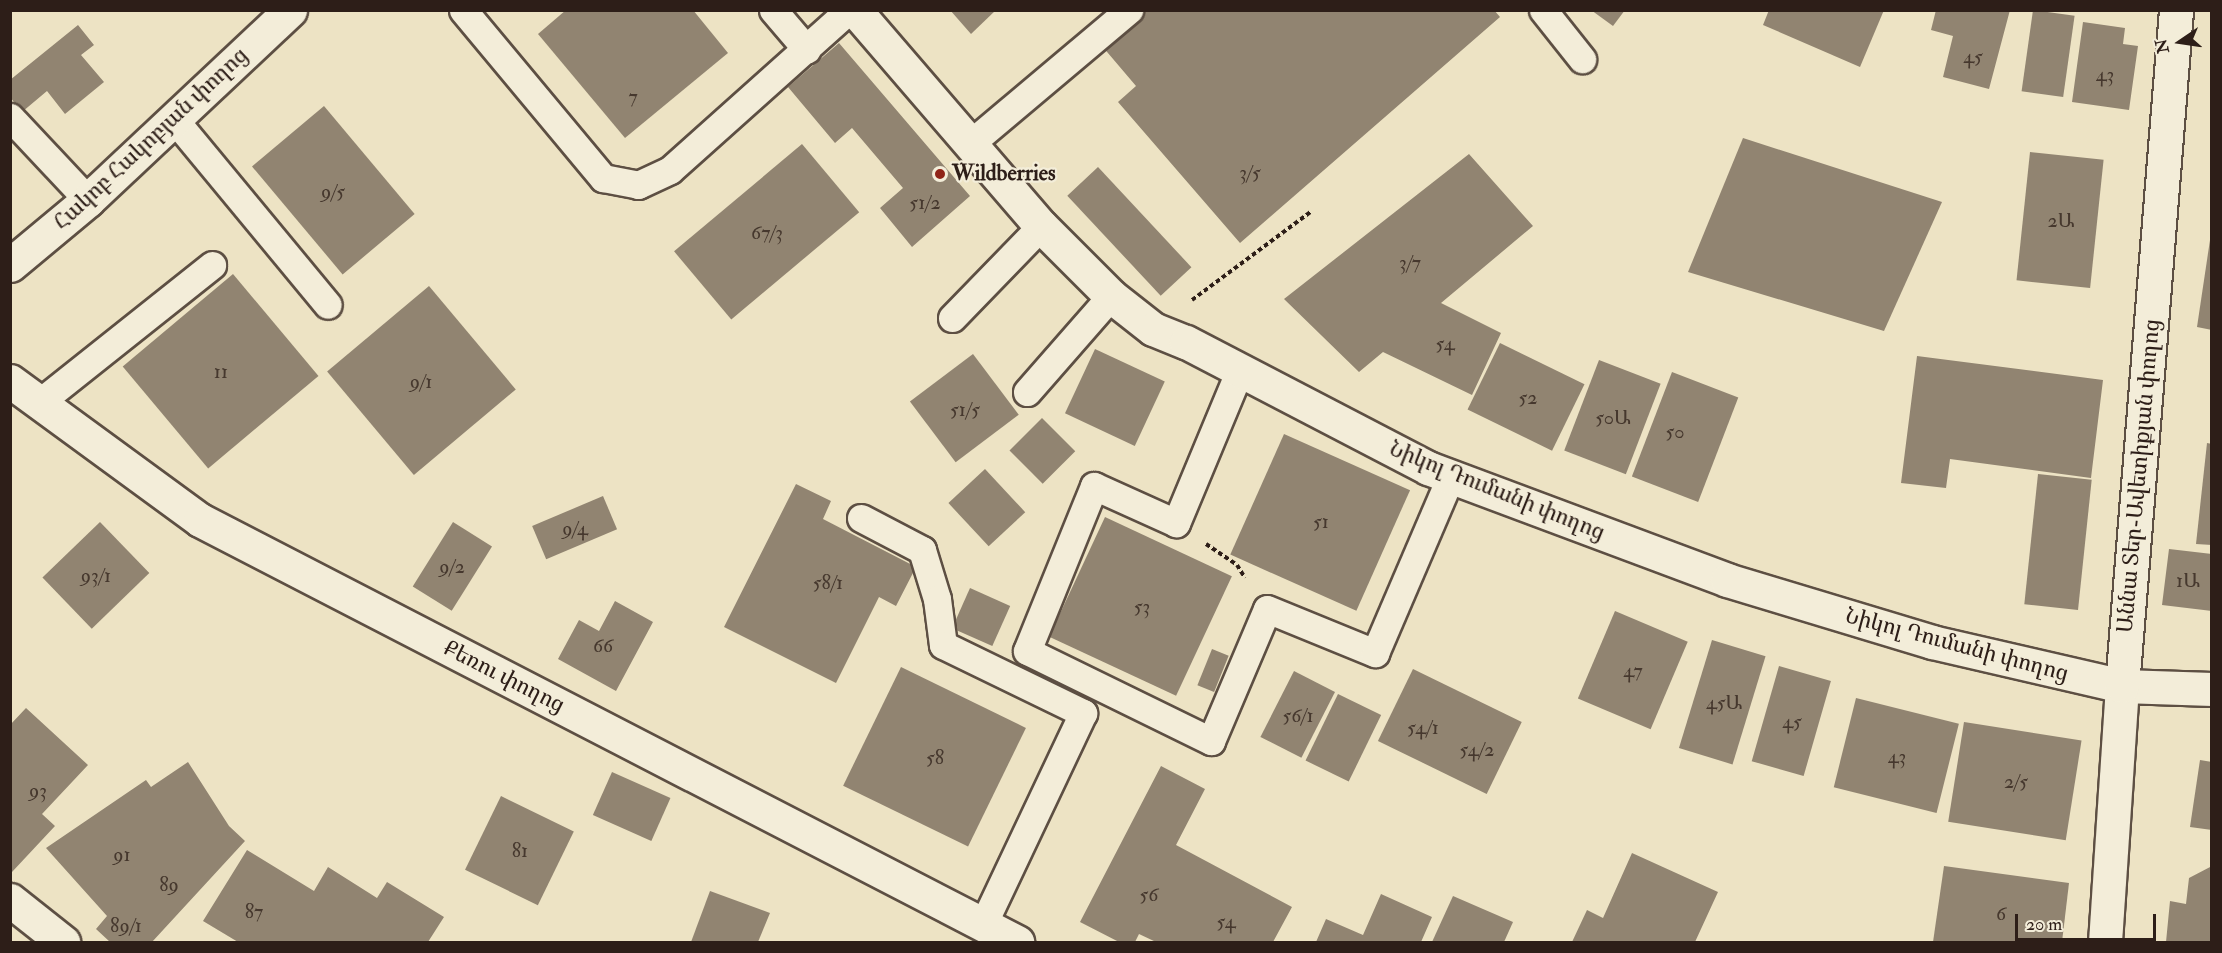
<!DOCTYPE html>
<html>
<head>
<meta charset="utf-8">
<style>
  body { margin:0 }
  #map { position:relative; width:2222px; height:953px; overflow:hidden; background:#ede3c4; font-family:"IM FELL Double Pica","Noto Serif Armenian",serif }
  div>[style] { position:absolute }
  .building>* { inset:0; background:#918471; transform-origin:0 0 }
  .path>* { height:4px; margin-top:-2px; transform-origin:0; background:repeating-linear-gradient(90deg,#2d1e18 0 4.5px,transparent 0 7.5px) }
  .roads { filter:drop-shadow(2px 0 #5d4f43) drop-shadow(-2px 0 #5d4f43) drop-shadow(0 2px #5d4f43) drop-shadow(0 -2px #5d4f43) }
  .lane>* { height:27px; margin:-13.5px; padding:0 13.5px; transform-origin:13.5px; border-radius:13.5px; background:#f3edd9 }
  .street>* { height:33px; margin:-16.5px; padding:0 16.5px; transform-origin:16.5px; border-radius:16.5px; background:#f3edd9 }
  .dots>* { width:16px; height:16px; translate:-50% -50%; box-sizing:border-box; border:3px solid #f3edd9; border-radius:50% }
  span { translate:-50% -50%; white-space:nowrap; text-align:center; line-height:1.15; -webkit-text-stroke:4.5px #f3edd9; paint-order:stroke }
  .number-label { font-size:20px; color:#46382e }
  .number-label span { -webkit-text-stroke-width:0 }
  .street-label { font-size:22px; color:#2d1e18 }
  .poi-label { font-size:22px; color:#2d1e18; font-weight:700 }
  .left { translate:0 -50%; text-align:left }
  .frame { position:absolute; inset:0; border:12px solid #2d1e18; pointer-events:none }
  .north { position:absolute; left:2150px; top:12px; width:60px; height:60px; -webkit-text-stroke:4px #f3edd9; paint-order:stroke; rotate:257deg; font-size:16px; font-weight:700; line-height:24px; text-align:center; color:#2d1e18 }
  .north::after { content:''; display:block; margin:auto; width:21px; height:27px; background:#2d1e18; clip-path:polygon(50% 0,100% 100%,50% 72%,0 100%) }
  .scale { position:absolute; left:2015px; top:914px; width:141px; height:27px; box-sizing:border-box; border:3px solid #2d1e18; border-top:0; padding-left:8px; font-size:18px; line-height:21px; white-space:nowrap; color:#2d1e18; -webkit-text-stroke:4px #f3edd9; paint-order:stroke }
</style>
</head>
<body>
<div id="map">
  <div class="building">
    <i style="clip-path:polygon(566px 10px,693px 10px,728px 53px,625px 138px,538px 34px)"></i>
    <i style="clip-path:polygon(950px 10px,996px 10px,971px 34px)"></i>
    <i style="clip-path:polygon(1143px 10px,1494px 10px,1500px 17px,1240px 243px,1118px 102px,1136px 86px,1102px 46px)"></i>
    <i style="clip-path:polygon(1591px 10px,1625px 10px,1613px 26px)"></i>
    <i style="clip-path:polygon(1769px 10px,1884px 10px,1860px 67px,1763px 25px)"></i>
    <i style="clip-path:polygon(1936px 10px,2010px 10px,1989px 89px,1943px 77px,1953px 36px,1931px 30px)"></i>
    <i style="left:2033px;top:10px;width:42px;height:82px;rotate:8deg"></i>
    <i style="clip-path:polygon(2083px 22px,2125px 28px,2123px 44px,2138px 46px,2129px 110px,2072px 102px)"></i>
    <i style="clip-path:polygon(78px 25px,94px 45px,81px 55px,104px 82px,65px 114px,47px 91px,22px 112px,10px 97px,10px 80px)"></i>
    <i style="clip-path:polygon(839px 43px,970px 196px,912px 247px,880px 208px,903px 188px,852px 128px,835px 143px,788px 87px)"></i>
    <i style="left:324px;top:106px;width:141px;height:94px;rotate:50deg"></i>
    <i style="clip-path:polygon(1743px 138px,1942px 202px,1884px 331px,1688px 272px)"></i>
    <i style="left:802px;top:144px;width:89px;height:167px;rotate:50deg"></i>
    <i style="left:2030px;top:152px;width:74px;height:129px;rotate:6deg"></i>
    <i style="clip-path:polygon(1469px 154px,1533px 226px,1441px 303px,1501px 333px,1472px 395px,1383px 352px,1359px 372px,1284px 299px)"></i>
    <i style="left:1098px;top:167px;width:137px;height:42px;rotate:47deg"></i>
    <i style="clip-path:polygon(2210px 240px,2212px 240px,2212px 330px,2197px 327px)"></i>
    <i style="left:233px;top:274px;width:133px;height:144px;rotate:50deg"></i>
    <i style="left:429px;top:286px;width:135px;height:133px;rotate:50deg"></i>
    <i style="left:1500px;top:343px;width:94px;height:74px;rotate:26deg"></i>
    <i style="left:1095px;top:349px;width:77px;height:71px;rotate:25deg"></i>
    <i style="left:973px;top:354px;width:76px;height:79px;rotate:53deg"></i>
    <i style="clip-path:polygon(1917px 356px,2103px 380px,2091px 478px,1950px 459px,1946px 488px,1901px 483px)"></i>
    <i style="left:1599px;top:360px;width:66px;height:97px;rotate:21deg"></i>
    <i style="left:1672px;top:372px;width:71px;height:112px;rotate:21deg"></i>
    <i style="left:1042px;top:418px;width:47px;height:46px;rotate:45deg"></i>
    <i style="left:1284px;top:434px;width:138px;height:132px;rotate:24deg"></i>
    <i style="clip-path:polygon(2207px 443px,2212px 444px,2212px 545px,2196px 544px)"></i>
    <i style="left:985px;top:469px;width:59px;height:50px;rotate:47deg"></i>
    <i style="left:2038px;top:474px;width:54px;height:131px;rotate:6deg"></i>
    <i style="clip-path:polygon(796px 484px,831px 501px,823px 519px,916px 567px,896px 606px,879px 597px,836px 683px,724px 627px)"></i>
    <i style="left:603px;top:496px;width:36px;height:77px;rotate:67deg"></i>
    <i style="left:1105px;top:517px;width:140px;height:132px;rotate:25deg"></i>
    <i style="left:100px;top:522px;width:71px;height:80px;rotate:46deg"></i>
    <i style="left:453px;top:522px;width:46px;height:76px;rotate:32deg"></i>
    <i style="clip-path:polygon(2169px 549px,2212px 554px,2212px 611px,2162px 605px)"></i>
    <i style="left:970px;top:588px;width:44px;height:44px;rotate:24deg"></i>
    <i style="clip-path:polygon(615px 601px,653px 622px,616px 691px,558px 659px,579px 620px,599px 631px)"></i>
    <i style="left:1615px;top:611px;width:79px;height:95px;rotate:23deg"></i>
    <i style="left:1712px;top:640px;width:56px;height:113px;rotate:17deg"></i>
    <i style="left:1212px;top:649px;width:18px;height:39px;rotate:22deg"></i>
    <i style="left:1779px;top:666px;width:54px;height:99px;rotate:16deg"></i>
    <i style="left:901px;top:667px;width:139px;height:132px;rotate:26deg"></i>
    <i style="left:1413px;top:669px;width:121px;height:80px;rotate:26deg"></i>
    <i style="left:1294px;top:671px;width:46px;height:74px;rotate:27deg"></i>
    <i style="left:1338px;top:694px;width:48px;height:74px;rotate:26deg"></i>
    <i style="left:1856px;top:698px;width:106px;height:92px;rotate:14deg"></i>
    <i style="clip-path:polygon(26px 708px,88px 765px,42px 814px,55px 826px,12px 872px,10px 725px)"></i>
    <i style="left:1964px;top:722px;width:119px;height:101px;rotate:9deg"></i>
    <i style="clip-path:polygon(2200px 760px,2212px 762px,2212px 830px,2190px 827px)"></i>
    <i style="clip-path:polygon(188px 762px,229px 826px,245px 841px,152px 942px,110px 942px,96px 929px,107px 916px,46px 848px,146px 780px,151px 787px)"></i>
    <i style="clip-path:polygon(1161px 766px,1205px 789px,1176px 845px,1292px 907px,1273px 942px,1156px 942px,1139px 934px,1135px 942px,1119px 942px,1080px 922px)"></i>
    <i style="left:612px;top:772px;width:64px;height:47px;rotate:24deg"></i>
    <i style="left:501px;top:796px;width:81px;height:82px;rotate:26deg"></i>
    <i style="clip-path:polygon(247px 850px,314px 891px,328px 867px,377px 898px,387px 882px,444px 917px,428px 942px,238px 942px,203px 921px)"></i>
    <i style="clip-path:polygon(1632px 853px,1718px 892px,1695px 942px,1572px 942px,1587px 910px,1603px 918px)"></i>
    <i style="clip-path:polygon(1944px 866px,2069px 883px,2062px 942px,1933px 942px)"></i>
    <i style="clip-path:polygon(2212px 866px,2212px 942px,2166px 942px,2170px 901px,2186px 904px,2189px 878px)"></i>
    <i style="clip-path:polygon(710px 891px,770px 913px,758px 942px,691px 942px)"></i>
    <i style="clip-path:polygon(1381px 894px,1432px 917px,1421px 942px,1316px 942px,1326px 919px,1363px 935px)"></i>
    <i style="clip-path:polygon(1453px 896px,1513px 922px,1504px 942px,1432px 942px)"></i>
  </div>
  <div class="path">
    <i style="left:1192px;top:300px;width:149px;rotate:-36.6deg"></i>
    <i style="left:1206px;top:544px;width:37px;rotate:34deg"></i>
    <i style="left:1237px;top:565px;width:15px;rotate:58deg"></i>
  </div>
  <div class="roads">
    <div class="lane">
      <i style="left:463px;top:10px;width:219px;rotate:50.2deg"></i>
      <i style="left:603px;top:178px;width:36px;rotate:11deg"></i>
      <i style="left:638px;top:185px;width:35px;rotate:-25deg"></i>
      <i style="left:670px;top:170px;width:240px;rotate:-41.8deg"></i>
      <i style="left:773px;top:10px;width:52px;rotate:49.6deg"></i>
      <i style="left:1543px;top:10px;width:63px;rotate:51.5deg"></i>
      <i style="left:10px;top:117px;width:114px;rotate:46.8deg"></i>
      <i style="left:174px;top:119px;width:241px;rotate:50.4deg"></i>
      <i style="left:971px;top:143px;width:207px;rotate:-40.1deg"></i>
      <i style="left:952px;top:318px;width:128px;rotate:-45.9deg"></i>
      <i style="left:1239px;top:372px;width:164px;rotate:112.6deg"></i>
      <i style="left:1176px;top:523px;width:90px;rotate:-155.7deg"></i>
      <i style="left:1094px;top:486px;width:178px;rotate:112.1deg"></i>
      <i style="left:1027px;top:651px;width:205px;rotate:26.1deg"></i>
      <i style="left:1211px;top:741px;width:143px;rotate:-67deg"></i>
      <i style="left:1267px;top:609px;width:117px;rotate:22.2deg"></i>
      <i style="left:1375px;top:653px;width:193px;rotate:-66.8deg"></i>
      <i style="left:1027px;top:392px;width:128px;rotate:-48.8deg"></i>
      <i style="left:40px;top:402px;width:220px;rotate:-38.5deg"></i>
      <i style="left:861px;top:518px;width:69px;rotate:27.7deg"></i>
      <i style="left:922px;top:550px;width:51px;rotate:73deg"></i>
      <i style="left:937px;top:599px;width:46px;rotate:82.6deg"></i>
      <i style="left:943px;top:645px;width:156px;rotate:25.9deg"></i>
      <i style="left:1083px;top:713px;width:234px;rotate:115.3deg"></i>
    </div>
    <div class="street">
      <i style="left:855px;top:10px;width:285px;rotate:49.3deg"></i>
      <i style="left:1041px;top:226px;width:99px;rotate:45deg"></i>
      <i style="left:1111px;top:296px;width:53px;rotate:38.2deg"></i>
      <i style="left:1153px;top:329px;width:35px;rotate:22deg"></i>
      <i style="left:1186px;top:342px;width:273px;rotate:27.5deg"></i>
      <i style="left:1428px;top:468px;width:319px;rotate:20.5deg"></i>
      <i style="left:1727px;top:580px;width:214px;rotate:16.8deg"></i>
      <i style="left:1932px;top:642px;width:195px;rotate:13deg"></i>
      <i style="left:2122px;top:686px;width:90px;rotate:1.9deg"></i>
      <i style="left:10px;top:265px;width:102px;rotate:-39.8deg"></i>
      <i style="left:88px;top:200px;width:277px;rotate:-43.2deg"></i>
      <i style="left:10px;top:381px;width:235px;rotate:36.2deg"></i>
      <i style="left:200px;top:520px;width:920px;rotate:27.32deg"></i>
      <i style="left:10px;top:900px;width:68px;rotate:38.4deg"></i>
      <i style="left:2105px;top:942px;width:257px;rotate:-86.2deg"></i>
      <i style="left:2122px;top:686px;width:678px;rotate:-85.43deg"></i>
    </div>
  </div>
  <div class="dots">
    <i style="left:940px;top:174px;background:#8f2418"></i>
  </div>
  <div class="number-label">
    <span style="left:1973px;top:56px">45</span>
    <span style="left:2105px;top:74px">43</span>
    <span style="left:633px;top:96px">7</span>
    <span style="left:1250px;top:172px">3/5</span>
    <span style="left:333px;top:191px">9/5</span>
    <span style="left:925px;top:202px">51/2</span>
    <span style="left:2061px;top:220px">2Ա</span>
    <span style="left:767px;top:232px">67/3</span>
    <span style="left:1410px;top:262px">3/7</span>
    <span style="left:1445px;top:343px">54</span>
    <span style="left:221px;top:371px">11</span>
    <span style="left:421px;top:381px">9/1</span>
    <span style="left:1528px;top:397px">52</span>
    <span style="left:965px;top:409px">51/5</span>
    <span style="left:1613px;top:417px">50Ա</span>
    <span style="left:1675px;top:431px">50</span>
    <span style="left:1321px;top:521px">51</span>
    <span style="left:575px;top:528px">9/4</span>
    <span style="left:452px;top:566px">9/2</span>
    <span style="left:96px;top:575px">93/1</span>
    <span style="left:2188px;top:580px">1Ա</span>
    <span style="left:828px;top:582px">58/1</span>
    <span style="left:1142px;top:606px">53</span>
    <span style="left:603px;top:645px">66</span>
    <span style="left:1633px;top:670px">47</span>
    <span style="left:1724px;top:702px">45Ա</span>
    <span style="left:1298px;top:715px">56/1</span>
    <span style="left:1792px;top:721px">45</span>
    <span style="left:1423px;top:727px">54/1</span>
    <span style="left:1477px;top:749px">54/2</span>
    <span style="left:1897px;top:756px">43</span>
    <span style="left:935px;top:757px">58</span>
    <span style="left:2016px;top:781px">2/5</span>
    <span style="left:38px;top:790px">93</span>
    <span style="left:520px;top:850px">81</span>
    <span style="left:122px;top:854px">91</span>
    <span style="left:169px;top:884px">89</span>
    <span style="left:1149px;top:894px">56</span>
    <span style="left:254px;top:911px">87</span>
    <span style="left:2001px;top:913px">6</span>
    <span style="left:1226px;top:921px">54</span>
    <span style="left:126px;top:925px">89/1</span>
  </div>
  <div class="street-label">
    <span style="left:151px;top:139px;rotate:-43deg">Հակոբ Հակոբյան փողոց</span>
    <span style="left:2139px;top:476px;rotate:-85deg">Աննա Տեր-Ավետիքյան փողոց</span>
    <span style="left:1497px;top:491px;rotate:22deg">Նիկոլ Դումանի փողոց</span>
    <span style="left:1957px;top:645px;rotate:15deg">Նիկոլ Դումանի փողոց</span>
    <span style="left:504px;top:677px;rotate:27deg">Քեռու փողոց</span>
  </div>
  <div class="poi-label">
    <span class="left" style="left:952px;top:174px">Wildberries</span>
  </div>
  <div class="frame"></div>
  <div class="north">N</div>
  <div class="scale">20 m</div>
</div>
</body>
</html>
